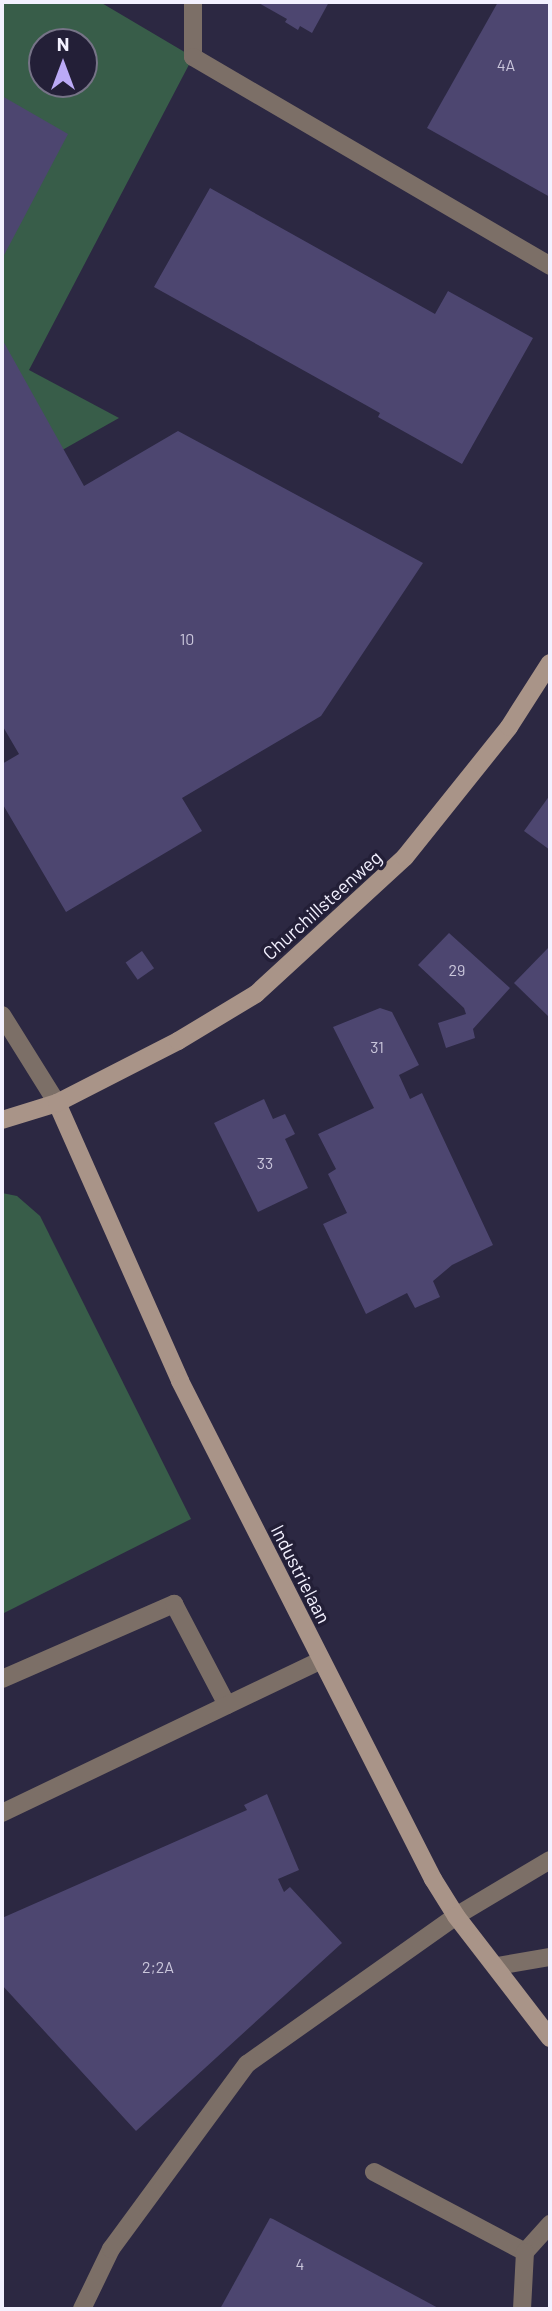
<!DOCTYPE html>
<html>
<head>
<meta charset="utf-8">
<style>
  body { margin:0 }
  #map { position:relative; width:552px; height:2311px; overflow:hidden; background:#2c2842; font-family:Barlow,sans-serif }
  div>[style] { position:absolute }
  .green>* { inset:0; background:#385d49 }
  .building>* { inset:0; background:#4d4670; transform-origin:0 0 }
  .lane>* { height:18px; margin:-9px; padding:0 9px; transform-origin:9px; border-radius:9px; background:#7c6f67 }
  .street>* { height:18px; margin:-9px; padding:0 9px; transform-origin:9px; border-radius:9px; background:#7c6f67 }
  .secondary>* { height:18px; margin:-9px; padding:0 9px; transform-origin:9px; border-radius:9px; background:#a99488 }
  span { translate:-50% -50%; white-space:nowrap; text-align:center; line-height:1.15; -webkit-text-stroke:7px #231f37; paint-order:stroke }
  .number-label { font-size:16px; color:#cac6db }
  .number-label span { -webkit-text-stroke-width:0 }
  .street-label { font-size:19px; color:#f3f1ff }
  .frame { position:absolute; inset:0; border:4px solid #f3f1ff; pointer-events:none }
  .north { position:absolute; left:28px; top:28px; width:70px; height:70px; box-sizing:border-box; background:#231f37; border:2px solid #767387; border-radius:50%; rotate:0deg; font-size:19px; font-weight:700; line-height:28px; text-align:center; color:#f3f1ff }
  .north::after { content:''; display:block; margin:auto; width:24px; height:32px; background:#bbaaf6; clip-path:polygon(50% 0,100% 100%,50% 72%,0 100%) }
</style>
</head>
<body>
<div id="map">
  <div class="green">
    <i style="clip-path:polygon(evenodd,2px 2px,100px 2px,193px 57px,29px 370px,119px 418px,2px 484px,2px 2px,42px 42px,84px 42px,84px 84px,42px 84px,42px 42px)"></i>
    <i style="clip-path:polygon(2px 1193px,17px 1196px,40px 1216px,191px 1519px,2px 1614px)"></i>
  </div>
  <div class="building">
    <i style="clip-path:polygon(257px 2px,329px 2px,312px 33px,300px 26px,298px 30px,285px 22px,287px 19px)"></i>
    <i style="clip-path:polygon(498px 2px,550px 2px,550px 197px,427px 128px)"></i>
    <i style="clip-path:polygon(2px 96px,68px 134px,2px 259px)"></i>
    <i style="clip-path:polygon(210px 188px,435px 314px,448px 291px,533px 338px,462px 464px,378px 417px,380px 413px,154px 287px)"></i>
    <i style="clip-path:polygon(2px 339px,84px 486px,178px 431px,423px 563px,321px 716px,182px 798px,202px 831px,66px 912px,2px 803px,2px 764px,19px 754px,2px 725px)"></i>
    <i style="clip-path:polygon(550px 795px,550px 850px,524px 831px)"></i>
    <i style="clip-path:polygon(449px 933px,510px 988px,473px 1029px,475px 1038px,446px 1048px,438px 1023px,466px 1014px,464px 1008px,418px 965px)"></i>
    <i style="clip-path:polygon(550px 946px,550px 1018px,514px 983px)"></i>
    <i style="left:142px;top:951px;width:21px;height:20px;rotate:55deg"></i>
    <i style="clip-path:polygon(380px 1008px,392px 1012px,419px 1065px,399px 1075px,410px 1099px,422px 1093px,493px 1245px,452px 1265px,433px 1281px,440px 1297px,415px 1308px,407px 1293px,366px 1314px,323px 1224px,347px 1213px,328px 1174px,336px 1169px,318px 1134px,374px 1108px,333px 1027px)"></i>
    <i style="clip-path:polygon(264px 1099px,273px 1119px,285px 1114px,295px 1134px,285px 1139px,308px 1188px,258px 1212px,214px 1123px)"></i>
    <i style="clip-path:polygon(267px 1794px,299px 1870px,278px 1879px,284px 1892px,290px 1887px,342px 1943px,136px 2131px,2px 1985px,2px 1918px,247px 1810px,244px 1805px)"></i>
    <i style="clip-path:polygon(270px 2218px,273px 2219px,440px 2309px,220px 2309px)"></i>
  </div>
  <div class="lane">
    <i style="left:193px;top:2px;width:55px;rotate:90deg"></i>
    <i style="left:193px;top:57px;width:414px;rotate:30.3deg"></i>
    <i style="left:2px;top:1679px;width:188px;rotate:-23.6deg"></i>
    <i style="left:174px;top:1604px;width:114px;rotate:62.3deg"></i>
    <i style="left:2px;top:1813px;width:354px;rotate:-25.6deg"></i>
    <i style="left:497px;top:1966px;width:54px;rotate:-9.6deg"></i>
    <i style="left:374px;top:2172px;width:171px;rotate:27.9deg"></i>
    <i style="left:525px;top:2252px;width:38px;rotate:-48deg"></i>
    <i style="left:82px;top:2309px;width:67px;rotate:-64.2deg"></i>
    <i style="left:111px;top:2249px;width:230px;rotate:-53.7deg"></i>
    <i style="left:247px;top:2064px;width:256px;rotate:-35.3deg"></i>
    <i style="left:522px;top:2309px;width:57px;rotate:-87deg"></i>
  </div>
  <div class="street">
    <i style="left:2px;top:1015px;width:104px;rotate:58deg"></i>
    <i style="left:456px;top:1916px;width:109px;rotate:-30.8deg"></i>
  </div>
  <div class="secondary">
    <i style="left:57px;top:1103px;width:304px;rotate:66.1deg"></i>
    <i style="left:180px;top:1381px;width:559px;rotate:63.07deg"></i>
    <i style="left:433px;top:1879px;width:44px;rotate:58.1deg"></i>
    <i style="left:456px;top:1916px;width:154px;rotate:52.4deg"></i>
    <i style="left:2px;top:1120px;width:58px;rotate:-17.2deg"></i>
    <i style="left:57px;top:1103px;width:136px;rotate:-27.1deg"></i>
    <i style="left:178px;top:1041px;width:91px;rotate:-31.1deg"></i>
    <i style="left:256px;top:994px;width:202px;rotate:-42.6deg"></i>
    <i style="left:405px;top:857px;width:166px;rotate:-51.3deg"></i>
    <i style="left:509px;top:727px;width:76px;rotate:-57.4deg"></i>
  </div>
  <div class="number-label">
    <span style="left:506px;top:65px">4A</span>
    <span style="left:187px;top:639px">10</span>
    <span style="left:457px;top:970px">29</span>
    <span style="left:377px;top:1047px">31</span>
    <span style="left:265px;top:1163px">33</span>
    <span style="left:158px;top:1967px">2;2A</span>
    <span style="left:300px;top:2264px">4</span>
  </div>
  <div class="street-label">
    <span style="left:322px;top:905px;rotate:-42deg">Churchillsteenweg</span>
    <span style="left:301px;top:1574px;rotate:63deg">Industrielaan</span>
  </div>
  <div class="frame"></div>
  <div class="north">N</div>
</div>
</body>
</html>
